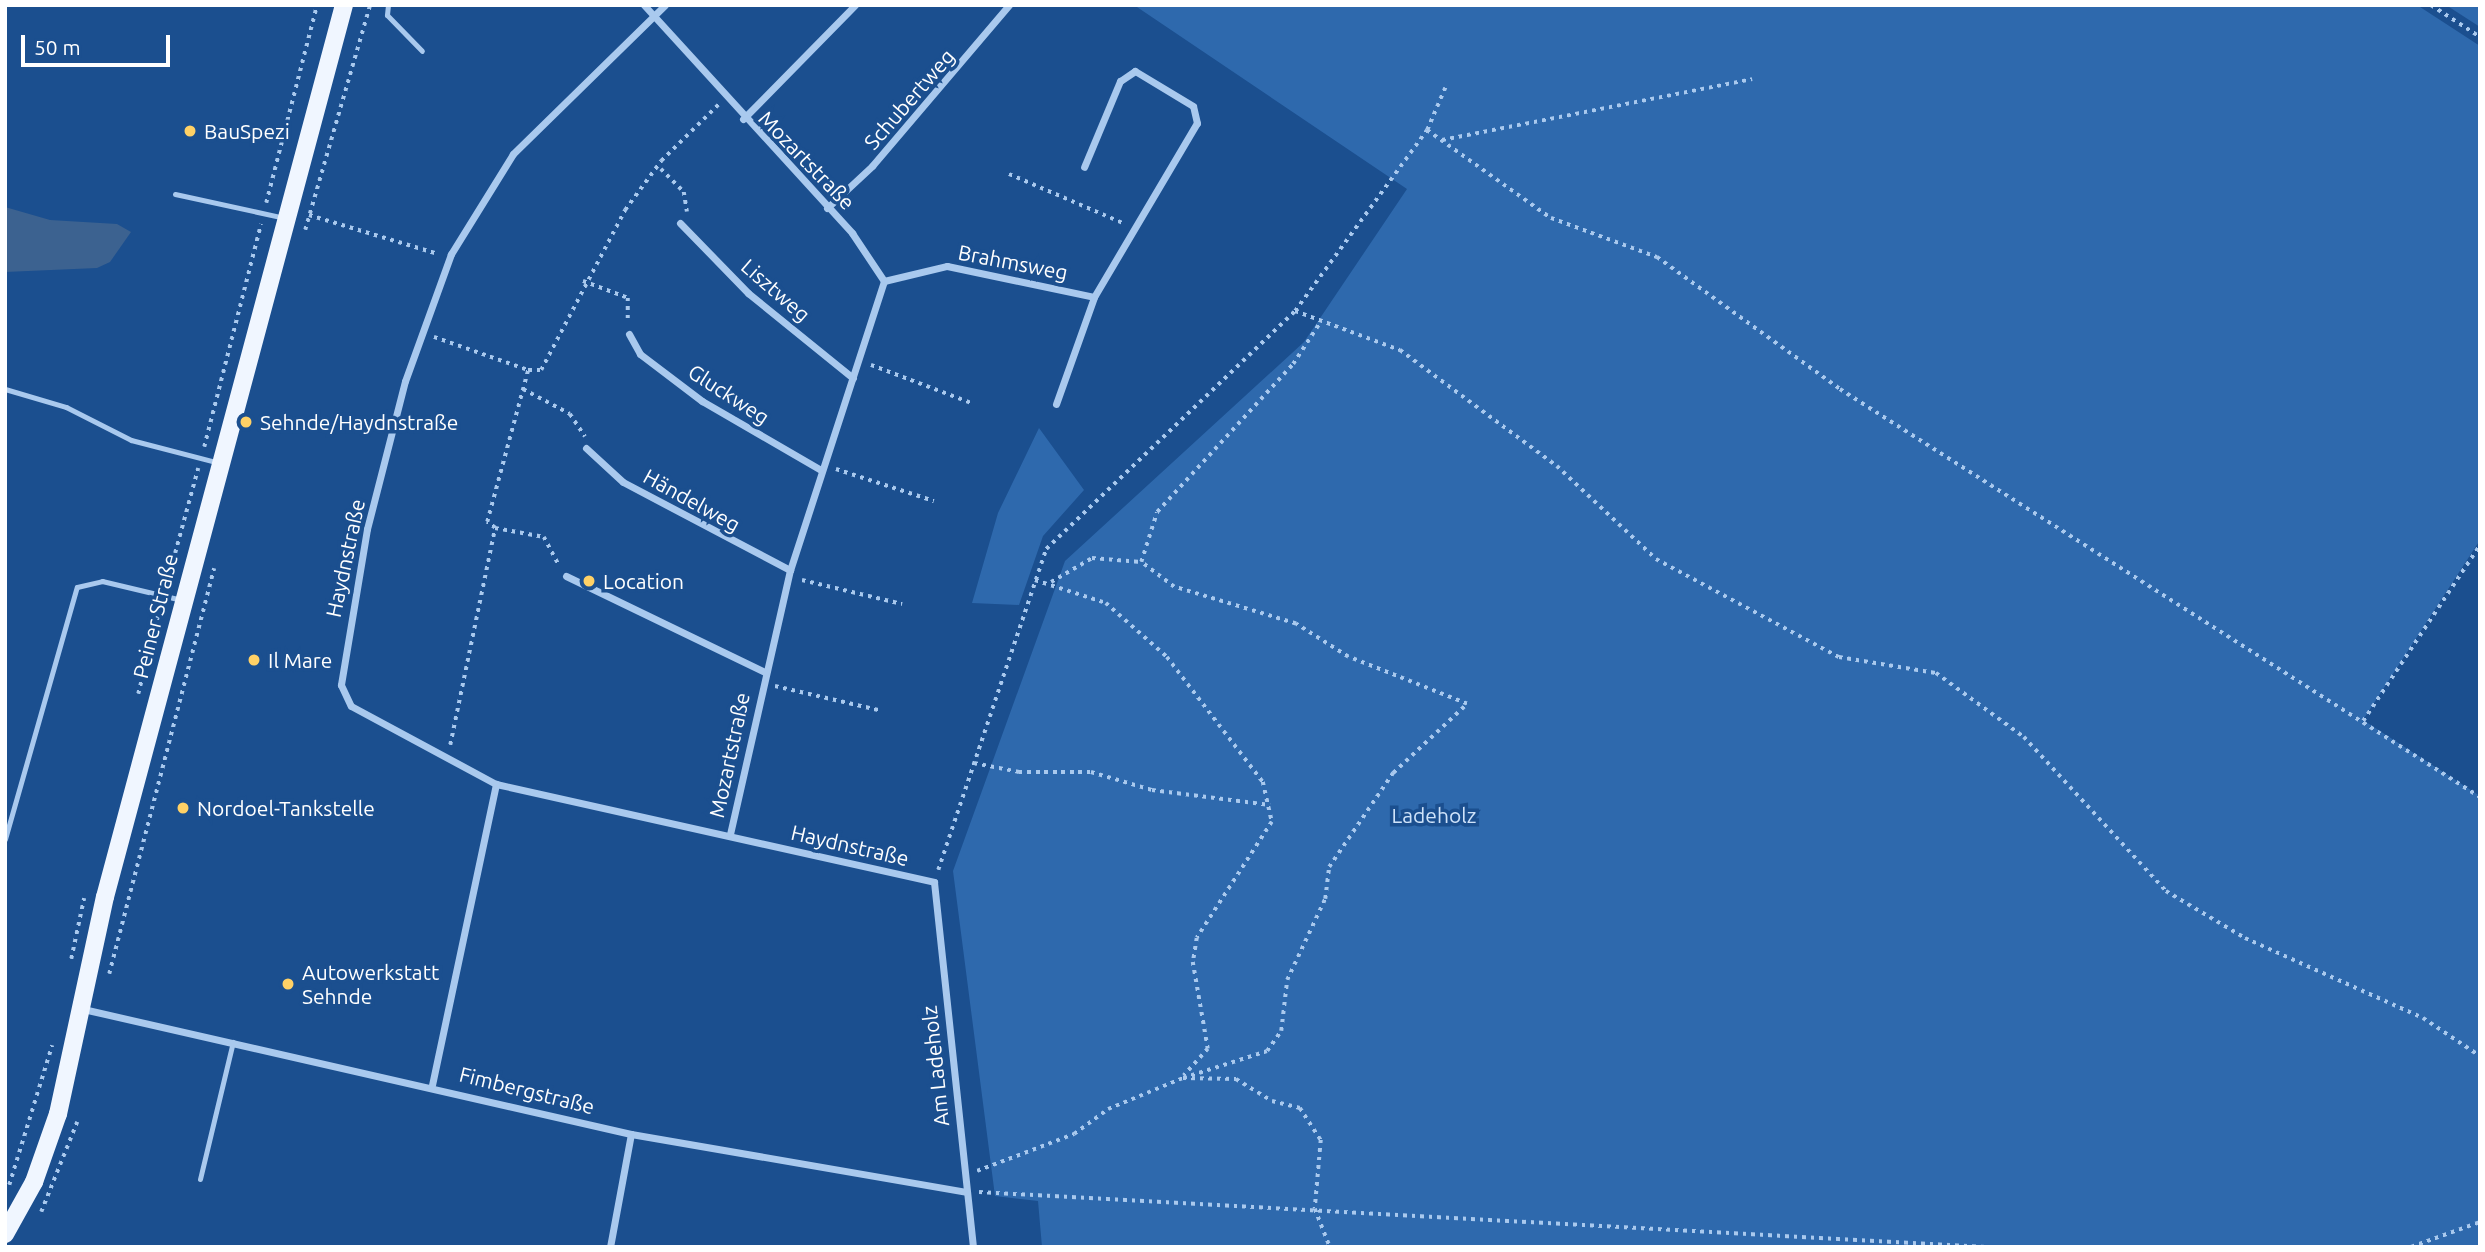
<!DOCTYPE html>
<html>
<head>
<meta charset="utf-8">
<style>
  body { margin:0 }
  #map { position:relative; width:2485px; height:1252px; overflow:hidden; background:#1b4f8f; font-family:Ubuntu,sans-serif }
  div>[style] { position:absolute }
  .green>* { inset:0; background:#2e69ad }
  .water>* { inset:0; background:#3c6290 }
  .path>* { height:3.5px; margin-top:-1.75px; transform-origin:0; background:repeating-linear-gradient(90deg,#a9c9ee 0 3.5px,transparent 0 8.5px) }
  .service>* { height:5px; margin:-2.5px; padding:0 2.5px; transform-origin:2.5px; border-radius:2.5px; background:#a9c9ee }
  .minor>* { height:7px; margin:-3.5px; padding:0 3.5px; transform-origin:3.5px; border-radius:3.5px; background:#a9c9ee }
  .primary>* { height:18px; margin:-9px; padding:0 9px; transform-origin:9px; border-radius:9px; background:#f0f6ff }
  .dots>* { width:19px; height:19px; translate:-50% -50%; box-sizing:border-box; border:4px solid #1b4f8f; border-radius:50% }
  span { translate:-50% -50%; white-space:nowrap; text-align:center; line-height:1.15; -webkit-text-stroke:7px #1b4f8f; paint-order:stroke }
  .street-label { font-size:21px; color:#fff }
  .poi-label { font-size:21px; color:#fff }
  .left { translate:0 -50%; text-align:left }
  .park-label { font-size:21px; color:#cfe3fa }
  .frame { position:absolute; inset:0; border:7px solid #fff; pointer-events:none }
  .scale { position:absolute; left:21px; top:35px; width:149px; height:32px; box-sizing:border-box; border:4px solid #fff; border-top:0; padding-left:9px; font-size:21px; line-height:24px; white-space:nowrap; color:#fff; -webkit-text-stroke:5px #1b4f8f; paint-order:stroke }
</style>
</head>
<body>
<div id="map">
  <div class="green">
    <i style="clip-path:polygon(1134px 5px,2417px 5px,2480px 46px,2480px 540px,2363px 720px,2480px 796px,2480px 1247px,1042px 1247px,1038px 1201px,995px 1196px,953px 871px,1065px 561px,1304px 342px,1407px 189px)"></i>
    <i style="clip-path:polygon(2446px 5px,2480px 5px,2480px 27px)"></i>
    <i style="clip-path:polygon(1039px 428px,1084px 490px,1043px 536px,1019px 605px,972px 603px,998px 513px)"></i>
  </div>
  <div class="water">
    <i style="clip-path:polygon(5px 207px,50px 220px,117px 224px,131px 232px,110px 262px,97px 268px,5px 272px)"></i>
  </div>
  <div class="path">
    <i style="left:2431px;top:5px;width:59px;rotate:33.1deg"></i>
    <i style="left:1427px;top:130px;width:152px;rotate:35.4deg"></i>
    <i style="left:1551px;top:218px;width:113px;rotate:20.2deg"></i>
    <i style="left:1657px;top:257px;width:226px;rotate:35.8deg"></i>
    <i style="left:1840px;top:389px;width:759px;rotate:32.52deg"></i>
    <i style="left:1442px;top:140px;width:316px;rotate:-11.1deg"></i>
    <i style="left:661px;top:169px;width:33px;rotate:45deg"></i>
    <i style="left:684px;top:192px;width:20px;rotate:81deg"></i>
    <i style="left:1009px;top:174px;width:124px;rotate:23.3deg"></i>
    <i style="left:266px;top:203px;width:204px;rotate:-75.6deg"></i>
    <i style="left:309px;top:215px;width:135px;rotate:16.8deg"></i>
    <i style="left:305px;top:230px;width:234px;rotate:-73.9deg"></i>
    <i style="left:583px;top:281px;width:48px;rotate:20.7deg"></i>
    <i style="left:628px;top:298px;width:23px;rotate:90deg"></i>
    <i style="left:1295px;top:311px;width:224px;rotate:-53.9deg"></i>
    <i style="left:1427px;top:130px;width:46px;rotate:-66.8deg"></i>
    <i style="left:434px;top:337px;width:100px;rotate:19.3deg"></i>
    <i style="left:871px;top:365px;width:107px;rotate:20.8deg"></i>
    <i style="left:523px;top:389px;width:53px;rotate:28deg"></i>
    <i style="left:570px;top:414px;width:27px;rotate:56deg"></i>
    <i style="left:204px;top:447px;width:230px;rotate:-75.7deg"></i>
    <i style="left:836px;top:469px;width:103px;rotate:18.1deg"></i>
    <i style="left:495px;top:528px;width:50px;rotate:10.4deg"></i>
    <i style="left:544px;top:537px;width:32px;rotate:62deg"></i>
    <i style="left:802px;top:580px;width:103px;rotate:13.5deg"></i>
    <i style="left:1035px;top:580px;width:75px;rotate:17.9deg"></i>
    <i style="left:1106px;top:603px;width:81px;rotate:41.5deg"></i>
    <i style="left:1167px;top:657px;width:158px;rotate:52.5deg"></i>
    <i style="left:1263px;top:782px;width:41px;rotate:77.3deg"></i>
    <i style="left:1272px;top:822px;width:138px;rotate:122.9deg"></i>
    <i style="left:1197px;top:938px;width:24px;rotate:99deg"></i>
    <i style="left:1193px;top:962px;width:88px;rotate:80.2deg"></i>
    <i style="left:1208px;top:1049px;width:36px;rotate:132deg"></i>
    <i style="left:1051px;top:582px;width:48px;rotate:-30.3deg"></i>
    <i style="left:1092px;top:558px;width:49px;rotate:4.7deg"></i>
    <i style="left:166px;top:586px;width:122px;rotate:-74.8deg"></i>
    <i style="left:775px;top:686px;width:106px;rotate:13.1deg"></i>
    <i style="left:138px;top:694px;width:90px;rotate:-75.8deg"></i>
    <i style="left:2363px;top:721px;width:211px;rotate:-56.4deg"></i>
    <i style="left:450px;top:745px;width:222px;rotate:-78.3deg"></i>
    <i style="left:495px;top:528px;width:10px;rotate:-143deg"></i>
    <i style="left:487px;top:522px;width:157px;rotate:-74.9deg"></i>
    <i style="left:528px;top:370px;width:13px"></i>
    <i style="left:541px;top:370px;width:181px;rotate:-62.3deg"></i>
    <i style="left:625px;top:210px;width:61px;rotate:-53.7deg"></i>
    <i style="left:661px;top:161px;width:81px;rotate:-44.5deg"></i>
    <i style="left:974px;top:763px;width:46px;rotate:11.3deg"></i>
    <i style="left:1019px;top:772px;width:72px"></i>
    <i style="left:1091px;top:772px;width:64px;rotate:16.4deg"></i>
    <i style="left:1152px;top:790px;width:119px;rotate:7.2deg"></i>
    <i style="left:938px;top:870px;width:339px;rotate:-71.4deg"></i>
    <i style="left:1046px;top:549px;width:344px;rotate:-43.7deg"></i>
    <i style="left:1295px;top:311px;width:112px;rotate:20.4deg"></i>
    <i style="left:1400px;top:350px;width:195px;rotate:36.5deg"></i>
    <i style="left:1557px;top:466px;width:136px;rotate:43.2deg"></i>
    <i style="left:1656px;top:559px;width:208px;rotate:28.2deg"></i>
    <i style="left:1839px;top:657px;width:98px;rotate:9.4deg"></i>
    <i style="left:1936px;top:673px;width:109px;rotate:36deg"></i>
    <i style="left:2024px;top:737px;width:209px;rotate:47.3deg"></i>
    <i style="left:2166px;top:891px;width:92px;rotate:30.7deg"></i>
    <i style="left:2245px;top:938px;width:195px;rotate:24.2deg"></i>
    <i style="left:2423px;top:1018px;width:69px;rotate:33.7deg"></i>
    <i style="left:71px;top:959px;width:62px;rotate:-78deg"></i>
    <i style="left:109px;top:974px;width:419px;rotate:-75.5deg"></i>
    <i style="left:1183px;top:1078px;width:88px;rotate:-17.8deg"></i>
    <i style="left:1267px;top:1051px;width:24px;rotate:-55deg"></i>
    <i style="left:1281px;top:1031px;width:51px;rotate:-83.3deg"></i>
    <i style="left:1287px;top:980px;width:89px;rotate:-64.9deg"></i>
    <i style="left:1325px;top:899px;width:32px;rotate:-83deg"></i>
    <i style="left:1329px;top:867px;width:114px;rotate:-55.8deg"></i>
    <i style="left:1393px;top:773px;width:101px;rotate:-43deg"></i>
    <i style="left:1467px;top:704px;width:128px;rotate:-158.4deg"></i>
    <i style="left:1348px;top:657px;width:62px;rotate:-147.6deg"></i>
    <i style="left:1296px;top:624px;width:127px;rotate:-163.1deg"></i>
    <i style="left:1174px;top:587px;width:41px;rotate:-142.9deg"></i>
    <i style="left:1141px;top:562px;width:52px;rotate:-72.3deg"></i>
    <i style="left:1157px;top:512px;width:201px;rotate:-47.4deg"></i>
    <i style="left:1293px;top:364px;width:51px;rotate:-56.9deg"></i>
    <i style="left:977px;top:1171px;width:104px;rotate:-20.9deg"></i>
    <i style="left:1074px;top:1134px;width:42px;rotate:-36.3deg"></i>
    <i style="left:1108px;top:1109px;width:81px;rotate:-22.5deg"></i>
    <i style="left:1183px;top:1078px;width:53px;rotate:1.1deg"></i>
    <i style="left:1236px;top:1079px;width:42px;rotate:31.4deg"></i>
    <i style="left:1272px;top:1101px;width:29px;rotate:14deg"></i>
    <i style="left:1300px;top:1108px;width:38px;rotate:57deg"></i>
    <i style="left:1321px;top:1140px;width:69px;rotate:95deg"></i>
    <i style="left:1315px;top:1209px;width:41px;rotate:68.5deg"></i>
    <i style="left:9px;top:1185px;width:146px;rotate:-72.9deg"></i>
    <i style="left:979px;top:1192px;width:1009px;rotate:3.13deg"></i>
    <i style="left:41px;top:1212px;width:97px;rotate:-68.2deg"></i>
    <i style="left:2411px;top:1247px;width:73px;rotate:-19.9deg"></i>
  </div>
  <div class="service">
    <i style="left:388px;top:5px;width:10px;rotate:96deg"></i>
    <i style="left:387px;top:15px;width:50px;rotate:45.8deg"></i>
    <i style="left:175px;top:194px;width:113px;rotate:12.3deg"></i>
    <i style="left:5px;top:389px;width:64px;rotate:16.4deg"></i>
    <i style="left:66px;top:407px;width:73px;rotate:26.9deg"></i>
    <i style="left:131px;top:440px;width:91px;rotate:14.6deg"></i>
    <i style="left:5px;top:839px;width:262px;rotate:-74.1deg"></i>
    <i style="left:77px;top:587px;width:26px;rotate:-13deg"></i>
    <i style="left:102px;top:581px;width:82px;rotate:13.4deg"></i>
    <i style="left:200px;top:1179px;width:141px;rotate:-76.5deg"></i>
  </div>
  <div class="minor">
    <i style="left:644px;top:5px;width:309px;rotate:47.6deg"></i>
    <i style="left:852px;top:233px;width:58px;rotate:56.3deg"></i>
    <i style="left:884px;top:281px;width:304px;rotate:108deg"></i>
    <i style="left:790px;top:570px;width:272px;rotate:102.8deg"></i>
    <i style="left:665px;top:5px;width:213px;rotate:135.6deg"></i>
    <i style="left:513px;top:154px;width:118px;rotate:121.8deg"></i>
    <i style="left:451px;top:254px;width:135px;rotate:109.9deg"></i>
    <i style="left:405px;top:381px;width:153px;rotate:104.4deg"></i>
    <i style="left:367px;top:529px;width:158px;rotate:99.5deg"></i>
    <i style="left:341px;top:685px;width:23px;rotate:65deg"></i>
    <i style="left:351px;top:706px;width:165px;rotate:28.3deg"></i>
    <i style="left:496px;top:784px;width:449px;rotate:12.6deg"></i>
    <i style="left:934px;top:882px;width:367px;rotate:83.9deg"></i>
    <i style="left:743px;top:119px;width:160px;rotate:-45.5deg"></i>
    <i style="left:827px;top:208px;width:62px;rotate:-43deg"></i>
    <i style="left:872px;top:166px;width:211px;rotate:-49.6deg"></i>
    <i style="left:680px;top:223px;width:98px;rotate:45.8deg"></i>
    <i style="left:748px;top:293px;width:135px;rotate:39deg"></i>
    <i style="left:884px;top:281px;width:65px;rotate:-13.4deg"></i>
    <i style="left:947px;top:266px;width:150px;rotate:11.9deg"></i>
    <i style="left:629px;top:334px;width:23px;rotate:61deg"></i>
    <i style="left:640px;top:354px;width:78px;rotate:37.2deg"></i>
    <i style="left:702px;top:401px;width:138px;rotate:30.1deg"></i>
    <i style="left:1056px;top:404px;width:114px;rotate:-70.4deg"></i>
    <i style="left:1094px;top:297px;width:202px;rotate:-59.4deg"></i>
    <i style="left:1197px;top:123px;width:17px;rotate:-103deg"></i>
    <i style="left:1193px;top:106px;width:68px;rotate:-148.9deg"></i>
    <i style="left:1135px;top:71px;width:18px;rotate:146deg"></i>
    <i style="left:1120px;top:81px;width:93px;rotate:112.7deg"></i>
    <i style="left:586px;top:448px;width:50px;rotate:42.6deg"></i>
    <i style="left:623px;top:482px;width:189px;rotate:27.8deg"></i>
    <i style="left:566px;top:576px;width:221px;rotate:25.8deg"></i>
    <i style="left:83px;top:1009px;width:562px;rotate:12.85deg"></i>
    <i style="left:631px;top:1134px;width:340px;rotate:9.8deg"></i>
    <i style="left:432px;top:1085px;width:308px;rotate:-78deg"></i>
    <i style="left:610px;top:1247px;width:115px;rotate:-79.5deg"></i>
  </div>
  <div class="primary">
    <i style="left:5px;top:1234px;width:60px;rotate:-60.9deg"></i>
    <i style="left:34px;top:1182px;width:72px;rotate:-70.6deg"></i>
    <i style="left:58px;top:1114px;width:222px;rotate:-77.8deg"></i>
    <i style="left:105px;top:897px;width:923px;rotate:-75deg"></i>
  </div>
  <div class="dots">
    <i style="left:190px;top:131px;background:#ffd166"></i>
    <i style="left:246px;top:422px;background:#ffd166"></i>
    <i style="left:589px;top:581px;background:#ffd166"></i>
    <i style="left:254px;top:660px;background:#ffd166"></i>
    <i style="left:183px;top:808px;background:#ffd166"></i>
    <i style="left:288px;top:984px;background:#ffd166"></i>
  </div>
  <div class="street-label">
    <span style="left:909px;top:99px;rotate:-49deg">Schubertweg</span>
    <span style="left:807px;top:160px;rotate:46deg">Mozartstraße</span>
    <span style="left:1013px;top:262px;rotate:11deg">Brahmsweg</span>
    <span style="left:776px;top:290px;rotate:41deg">Lisztweg</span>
    <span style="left:729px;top:394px;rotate:33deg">Gluckweg</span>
    <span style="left:692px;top:500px;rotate:29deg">Händelweg</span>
    <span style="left:345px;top:558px;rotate:-78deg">Haydnstraße</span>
    <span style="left:155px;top:616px;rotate:-76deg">Peiner Straße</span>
    <span style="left:729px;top:755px;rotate:-78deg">Mozartstraße</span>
    <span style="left:850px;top:845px;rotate:13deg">Haydnstraße</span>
    <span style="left:935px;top:1066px;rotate:-96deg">Am Ladeholz</span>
    <span style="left:527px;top:1090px;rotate:14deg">Fimbergstraße</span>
  </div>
  <div class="poi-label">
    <span class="left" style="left:204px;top:131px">BauSpezi</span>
    <span class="left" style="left:260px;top:422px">Sehnde/Haydnstraße</span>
    <span class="left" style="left:603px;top:581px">Location</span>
    <span class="left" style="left:268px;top:660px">Il Mare</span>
    <span class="left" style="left:197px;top:808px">Nordoel-Tankstelle</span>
    <span class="left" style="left:302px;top:984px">Autowerkstatt<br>Sehnde</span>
  </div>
  <div class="park-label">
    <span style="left:1434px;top:815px">Ladeholz</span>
  </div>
  <div class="frame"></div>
  <div class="scale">50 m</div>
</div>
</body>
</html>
